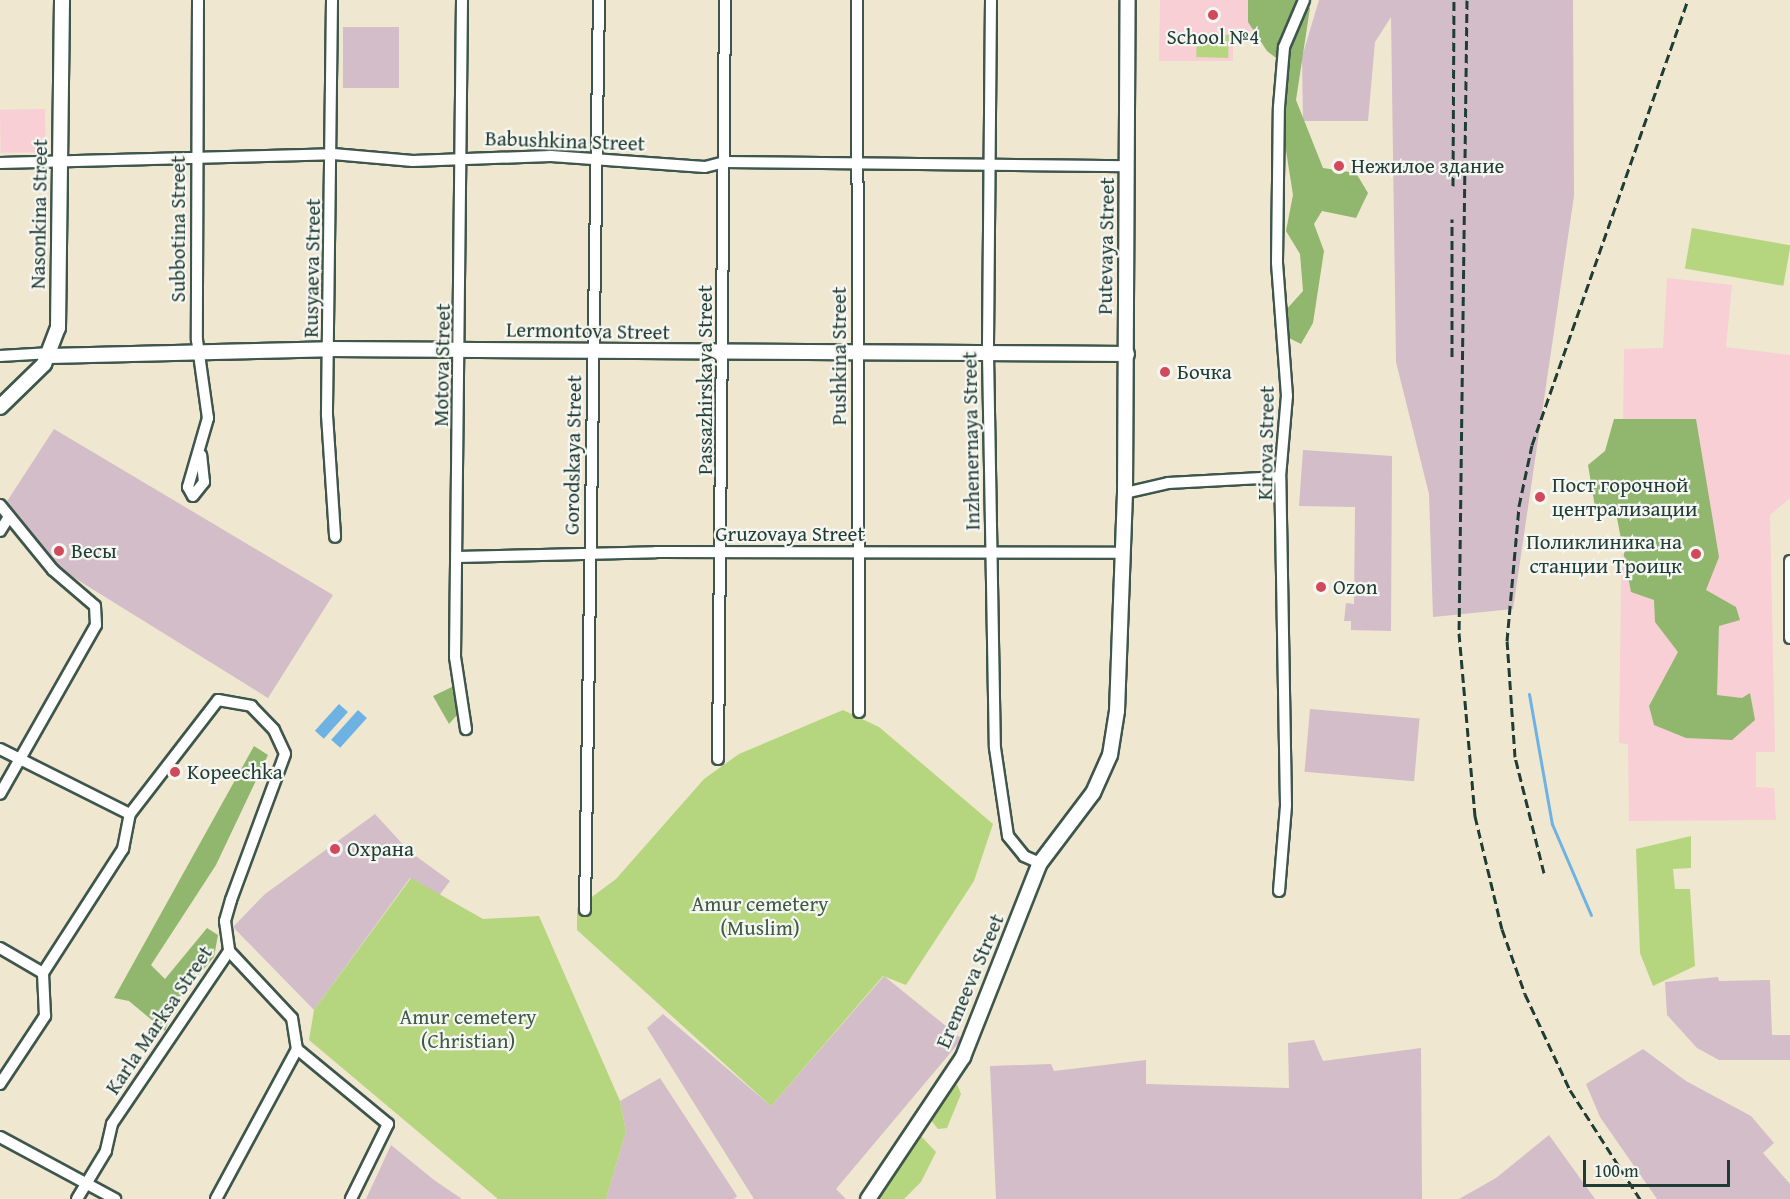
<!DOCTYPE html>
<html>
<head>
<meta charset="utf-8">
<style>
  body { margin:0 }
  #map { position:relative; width:1790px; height:1199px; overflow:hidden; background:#f0e7d0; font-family:"Gentium Book Plus",serif }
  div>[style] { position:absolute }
  .built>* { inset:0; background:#f7cfd4; transform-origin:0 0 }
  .industrial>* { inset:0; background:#d2bdc8; transform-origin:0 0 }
  .green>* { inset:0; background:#b5d67e; transform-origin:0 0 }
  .forest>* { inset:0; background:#90b76d }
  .water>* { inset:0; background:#6db2e3; transform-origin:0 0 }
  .stream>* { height:3px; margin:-1.5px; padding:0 1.5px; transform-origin:1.5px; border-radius:1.5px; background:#6db2e3 }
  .roads { filter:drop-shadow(2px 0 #3e564b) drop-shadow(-2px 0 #3e564b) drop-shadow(0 2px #3e564b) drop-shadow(0 -2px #3e564b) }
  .minor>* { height:10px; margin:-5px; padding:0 5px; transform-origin:5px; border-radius:5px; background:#fff }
  .tertiary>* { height:14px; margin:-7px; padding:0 7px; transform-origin:7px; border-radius:7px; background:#fff }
  .rail>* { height:3px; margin-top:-1.5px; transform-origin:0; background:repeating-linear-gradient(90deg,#1f3d34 0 9px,transparent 0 13.5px) }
  .dots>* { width:16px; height:16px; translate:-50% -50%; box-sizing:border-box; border:3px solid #f6f6f2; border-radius:50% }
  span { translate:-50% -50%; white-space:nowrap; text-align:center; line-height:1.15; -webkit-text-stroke:4.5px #f6f6f2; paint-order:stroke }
  .poi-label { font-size:21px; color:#1f3d34 }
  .left { translate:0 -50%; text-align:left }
  .right { translate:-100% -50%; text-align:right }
  .street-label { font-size:21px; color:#1f3d34 }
  .park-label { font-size:21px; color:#3d5c43 }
  .scale { position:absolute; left:1583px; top:1160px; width:147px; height:27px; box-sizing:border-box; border:3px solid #1f3d34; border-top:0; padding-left:8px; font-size:18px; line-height:21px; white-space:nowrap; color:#1f3d34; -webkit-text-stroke:4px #f6f6f2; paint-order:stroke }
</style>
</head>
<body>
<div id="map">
  <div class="built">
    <i style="clip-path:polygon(1160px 0,1267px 0,1267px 31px,1233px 31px,1233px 61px,1159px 61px)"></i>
    <i style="left:45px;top:109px;width:43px;height:45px;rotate:89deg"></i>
    <i style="clip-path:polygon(1667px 278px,1732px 285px,1726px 347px,1790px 355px,1790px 498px,1770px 515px,1775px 752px,1756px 752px,1756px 787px,1774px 788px,1776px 820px,1629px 821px,1628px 744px,1619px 743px,1624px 349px,1663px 348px)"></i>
  </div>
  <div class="industrial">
    <i style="clip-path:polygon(1319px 0,1573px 0,1574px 196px,1513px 609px,1433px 617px,1429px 494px,1396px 362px,1391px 17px,1375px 42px,1368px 121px,1303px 121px,1302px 57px)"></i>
    <i style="left:343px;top:27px;width:56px;height:61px"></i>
    <i style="clip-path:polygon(54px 429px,333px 595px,268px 698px,60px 569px,6px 503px)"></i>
    <i style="clip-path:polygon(1303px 450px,1392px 456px,1391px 631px,1351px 630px,1351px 621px,1344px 621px,1346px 603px,1354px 604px,1355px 507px,1299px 506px)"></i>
    <i style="left:1310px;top:709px;width:110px;height:63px;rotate:5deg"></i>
    <i style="clip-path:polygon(375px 814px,409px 851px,450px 881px,438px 897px,410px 878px,314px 1010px,233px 927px,265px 894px)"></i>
    <i style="clip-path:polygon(884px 976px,962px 1039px,836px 1189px,846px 1199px,754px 1199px,647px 1028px,663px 1014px,771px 1106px)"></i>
    <i style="clip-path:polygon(1718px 977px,1719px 981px,1770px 980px,1772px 1035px,1790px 1035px,1790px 1060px,1719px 1060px,1697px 1048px,1667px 1015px,1665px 982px)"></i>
    <i style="clip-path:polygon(1314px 1040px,1323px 1061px,1421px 1048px,1422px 1199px,996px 1199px,990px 1066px,1051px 1064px,1054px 1071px,1146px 1060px,1146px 1084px,1289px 1088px,1288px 1043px)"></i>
    <i style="clip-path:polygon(1643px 1049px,1686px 1081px,1751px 1116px,1774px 1143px,1763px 1153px,1790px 1184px,1790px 1199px,1657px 1199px,1600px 1117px,1586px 1084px)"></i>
    <i style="clip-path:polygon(660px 1078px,737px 1196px,734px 1199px,606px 1199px,626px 1131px,620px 1101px)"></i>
    <i style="clip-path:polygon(1549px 1135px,1595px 1199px,1459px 1199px,1496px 1178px)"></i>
    <i style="clip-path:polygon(391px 1145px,434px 1180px,462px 1199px,366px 1199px)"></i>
  </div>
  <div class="green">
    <i style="left:1197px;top:34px;width:32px;height:23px;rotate:2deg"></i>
    <i style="left:1692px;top:228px;width:100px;height:41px;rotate:10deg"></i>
    <i style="clip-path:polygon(843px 710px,879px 727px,993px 824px,974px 881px,906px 985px,883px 976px,771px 1106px,577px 930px,577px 908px,616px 879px,704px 779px,739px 754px)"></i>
    <i style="clip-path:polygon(1691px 836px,1691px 868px,1673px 869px,1675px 889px,1690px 889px,1695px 966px,1653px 986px,1640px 953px,1636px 849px)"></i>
    <i style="clip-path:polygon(411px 878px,483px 919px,539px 916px,620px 1101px,626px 1131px,606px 1199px,498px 1199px,309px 1040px,314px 1010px)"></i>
    <i style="clip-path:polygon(957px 1084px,961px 1094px,947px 1128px,938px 1129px,929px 1118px)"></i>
    <i style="clip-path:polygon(920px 1135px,936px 1152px,921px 1182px,904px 1199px,876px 1199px)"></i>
  </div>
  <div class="forest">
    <i style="clip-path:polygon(1248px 0,1299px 0,1310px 8px,1296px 100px,1323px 168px,1356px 173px,1368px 193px,1356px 218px,1322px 211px,1314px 224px,1324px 251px,1313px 323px,1301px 344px,1287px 337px,1285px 311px,1303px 291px,1300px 254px,1286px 231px,1293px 195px,1284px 138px,1285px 65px,1267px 51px,1248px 22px)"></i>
    <i style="clip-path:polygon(1614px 419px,1696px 419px,1719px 557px,1706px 590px,1736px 607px,1740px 620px,1719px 626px,1717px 695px,1742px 698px,1750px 693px,1755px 720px,1732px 740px,1686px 738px,1654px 725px,1649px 706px,1678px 652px,1655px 622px,1654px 600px,1631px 592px,1617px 518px,1595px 507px,1588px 465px,1605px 451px)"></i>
    <i style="clip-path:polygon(452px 687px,457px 715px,449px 724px,433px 696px)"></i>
    <i style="clip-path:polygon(254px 746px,268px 755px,216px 865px,151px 965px,165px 979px,207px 928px,218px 935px,214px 957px,176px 1001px,165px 1031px,129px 1001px,114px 998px)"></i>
  </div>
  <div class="water">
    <i style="left:339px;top:704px;width:12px;height:36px;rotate:42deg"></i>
    <i style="left:358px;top:710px;width:12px;height:40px;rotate:42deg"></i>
  </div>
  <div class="stream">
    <i style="left:1529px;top:694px;width:132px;rotate:80deg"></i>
    <i style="left:1552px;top:824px;width:99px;rotate:66.8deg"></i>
  </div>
  <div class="roads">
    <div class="minor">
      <i style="left:198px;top:0;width:340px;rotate:90.2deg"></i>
      <i style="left:197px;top:340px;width:79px;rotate:82deg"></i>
      <i style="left:208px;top:418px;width:72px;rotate:106.2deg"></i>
      <i style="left:188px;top:487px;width:10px;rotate:61deg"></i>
      <i style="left:193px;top:496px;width:18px;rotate:-52deg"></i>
      <i style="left:204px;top:482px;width:27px;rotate:-96deg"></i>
      <i style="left:332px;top:0;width:415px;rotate:90.7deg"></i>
      <i style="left:327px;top:415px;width:122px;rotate:86.2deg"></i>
      <i style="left:462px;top:0;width:657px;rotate:90.61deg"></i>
      <i style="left:455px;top:657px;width:73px;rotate:81.3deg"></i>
      <i style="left:857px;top:0;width:712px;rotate:89.84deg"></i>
      <i style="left:991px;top:0;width:354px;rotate:90.5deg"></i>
      <i style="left:988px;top:354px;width:394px;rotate:89deg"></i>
      <i style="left:995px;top:748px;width:89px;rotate:81.6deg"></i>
      <i style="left:1008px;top:836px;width:26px;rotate:51deg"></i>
      <i style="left:1024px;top:856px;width:17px;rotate:24deg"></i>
      <i style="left:0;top:163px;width:333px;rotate:-1.5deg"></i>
      <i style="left:333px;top:154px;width:80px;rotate:5deg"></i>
      <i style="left:413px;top:161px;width:138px;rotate:-2.1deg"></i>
      <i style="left:551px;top:156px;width:154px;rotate:4.1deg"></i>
      <i style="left:705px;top:167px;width:21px;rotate:-14deg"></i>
      <i style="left:725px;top:162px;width:403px;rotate:0.6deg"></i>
      <i style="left:0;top:356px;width:51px;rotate:-3.4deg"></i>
      <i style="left:1125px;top:493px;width:44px;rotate:-13.1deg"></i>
      <i style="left:1168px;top:483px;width:112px;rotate:-3.1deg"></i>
      <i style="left:0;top:505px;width:84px;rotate:50.8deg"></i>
      <i style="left:53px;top:570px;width:55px;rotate:40.6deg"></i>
      <i style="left:95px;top:606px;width:19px;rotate:87deg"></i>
      <i style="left:96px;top:625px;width:194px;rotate:119.6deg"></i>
      <i style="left:0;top:531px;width:15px;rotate:-58deg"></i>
      <i style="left:457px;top:557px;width:199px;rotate:-1.4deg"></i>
      <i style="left:656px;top:552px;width:467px;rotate:0.1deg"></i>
      <i style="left:1790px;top:561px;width:77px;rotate:90deg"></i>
      <i style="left:0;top:749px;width:145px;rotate:26.6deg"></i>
      <i style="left:718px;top:759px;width:759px;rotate:-89.47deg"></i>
      <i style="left:1279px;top:891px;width:86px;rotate:-85.3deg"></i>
      <i style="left:1286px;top:805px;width:328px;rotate:-91deg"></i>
      <i style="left:1280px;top:477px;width:81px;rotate:-85.1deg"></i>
      <i style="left:1287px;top:396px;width:134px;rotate:-94.3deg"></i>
      <i style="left:1277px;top:262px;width:155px;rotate:-89.3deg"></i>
      <i style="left:1279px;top:107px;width:60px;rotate:-85.2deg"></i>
      <i style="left:1284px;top:47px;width:51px;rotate:-66.9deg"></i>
      <i style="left:585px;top:910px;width:910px;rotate:-89.12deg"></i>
      <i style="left:0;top:948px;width:50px;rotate:30.2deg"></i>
      <i style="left:229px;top:951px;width:92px;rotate:46.8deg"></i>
      <i style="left:292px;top:1018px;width:31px;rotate:81deg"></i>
      <i style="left:297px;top:1049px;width:118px;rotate:39.5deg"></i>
      <i style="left:388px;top:1124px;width:84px;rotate:116.3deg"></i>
      <i style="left:0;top:1084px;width:82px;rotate:-56.5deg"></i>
      <i style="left:45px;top:1016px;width:43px;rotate:-92.7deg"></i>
      <i style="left:43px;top:973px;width:148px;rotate:-57.2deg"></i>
      <i style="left:123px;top:849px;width:36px;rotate:-79deg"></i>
      <i style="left:130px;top:814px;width:144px;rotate:-52.3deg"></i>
      <i style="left:218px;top:700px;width:34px;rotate:10deg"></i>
      <i style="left:251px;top:706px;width:33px;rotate:46deg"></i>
      <i style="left:274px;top:730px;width:26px;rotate:65deg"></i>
      <i style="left:285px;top:754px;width:156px;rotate:110.3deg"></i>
      <i style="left:231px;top:900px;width:22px;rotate:106deg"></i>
      <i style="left:225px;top:921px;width:30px;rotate:82deg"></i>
      <i style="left:229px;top:951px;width:209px;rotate:124.1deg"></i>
      <i style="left:112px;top:1124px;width:28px;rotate:103deg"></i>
      <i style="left:106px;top:1151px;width:56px;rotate:121.1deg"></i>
      <i style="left:0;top:1137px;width:131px;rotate:28.3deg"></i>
      <i style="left:216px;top:1199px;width:170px;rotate:-61.6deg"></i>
    </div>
    <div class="tertiary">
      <i style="left:49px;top:356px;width:280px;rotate:-1.4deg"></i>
      <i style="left:329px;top:349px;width:798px;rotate:0.36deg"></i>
      <i style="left:0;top:407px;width:62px;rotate:-44.3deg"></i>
      <i style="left:44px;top:364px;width:39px;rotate:-69deg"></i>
      <i style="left:58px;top:328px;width:328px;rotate:-89.3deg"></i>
      <i style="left:868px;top:1199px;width:171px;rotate:-56.2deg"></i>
      <i style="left:963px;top:1057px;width:209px;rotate:-68.4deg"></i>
      <i style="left:1040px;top:863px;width:88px;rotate:-52.9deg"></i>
      <i style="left:1093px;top:793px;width:42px;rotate:-65.9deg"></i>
      <i style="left:1110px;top:755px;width:45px;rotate:-81deg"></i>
      <i style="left:1117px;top:711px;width:218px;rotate:-87.9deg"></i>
      <i style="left:1125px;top:493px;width:493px;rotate:-89.7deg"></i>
    </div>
  </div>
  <div class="rail">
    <i style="left:1467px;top:0;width:633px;rotate:90.72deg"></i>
    <i style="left:1459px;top:633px;width:184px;rotate:85deg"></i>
    <i style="left:1475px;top:816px;width:116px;rotate:76.6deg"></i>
    <i style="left:1502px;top:929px;width:69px;rotate:70.5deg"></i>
    <i style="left:1525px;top:994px;width:106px;rotate:64.9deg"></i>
    <i style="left:1570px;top:1090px;width:130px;rotate:57.3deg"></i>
    <i style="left:1453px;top:186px;width:186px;rotate:-89.7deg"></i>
    <i style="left:1452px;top:357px;width:138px;rotate:-90deg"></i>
    <i style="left:1544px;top:873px;width:120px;rotate:-104deg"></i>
    <i style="left:1515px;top:757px;width:116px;rotate:-93.9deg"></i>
    <i style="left:1507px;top:641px;width:136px;rotate:-84.9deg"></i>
    <i style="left:1519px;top:506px;width:62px;rotate:-78deg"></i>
    <i style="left:1532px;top:445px;width:472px;rotate:-70.7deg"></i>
  </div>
  <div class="dots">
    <i style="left:1213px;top:15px;background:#d1495b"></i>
    <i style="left:1339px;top:166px;background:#d1495b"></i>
    <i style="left:1165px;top:372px;background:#d1495b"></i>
    <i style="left:1540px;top:497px;background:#d1495b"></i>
    <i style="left:59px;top:551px;background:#d1495b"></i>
    <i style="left:1696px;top:554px;background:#d1495b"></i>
    <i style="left:1321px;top:587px;background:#d1495b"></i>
    <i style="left:175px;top:772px;background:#d1495b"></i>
    <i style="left:335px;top:849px;background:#d1495b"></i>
  </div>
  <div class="poi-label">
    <span style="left:1213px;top:37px">School №4</span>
    <span class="left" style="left:1351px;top:166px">Нежилое здание</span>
    <span class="left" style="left:1177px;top:372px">Бочка</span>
    <span class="left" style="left:1552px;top:497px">Пост горочной<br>централизации</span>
    <span class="right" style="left:1682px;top:554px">Поликлиника на<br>станции Троицк</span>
    <span class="left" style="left:71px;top:551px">Весы</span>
    <span class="left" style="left:1333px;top:587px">Ozon</span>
    <span class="left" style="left:187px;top:772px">Kopeechka</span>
    <span class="left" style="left:347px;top:849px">Охрана</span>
  </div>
  <div class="street-label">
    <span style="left:565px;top:141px;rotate:2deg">Babushkina Street</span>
    <span style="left:39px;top:214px;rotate:-89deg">Nasonkina Street</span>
    <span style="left:178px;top:229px;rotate:-90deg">Subbotina Street</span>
    <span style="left:1106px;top:246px;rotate:-89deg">Putevaya Street</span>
    <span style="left:312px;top:268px;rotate:-89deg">Rusyaeva Street</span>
    <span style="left:588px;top:331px;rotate:1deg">Lermontova Street</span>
    <span style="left:839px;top:356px;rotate:-90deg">Pushkina Street</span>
    <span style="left:442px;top:365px;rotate:-89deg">Motova Street</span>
    <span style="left:705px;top:380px;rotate:-90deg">Passazhirskaya Street</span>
    <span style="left:971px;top:441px;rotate:-91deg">Inzhenernaya Street</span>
    <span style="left:1266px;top:443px;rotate:-89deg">Kirova Street</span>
    <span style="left:573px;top:455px;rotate:-89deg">Gorodskaya Street</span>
    <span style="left:790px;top:534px">Gruzovaya Street</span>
    <span style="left:970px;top:981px;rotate:-67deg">Eremeeva Street</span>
    <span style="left:159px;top:1020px;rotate:-56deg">Karla Marksa Street</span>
  </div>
  <div class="park-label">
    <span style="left:760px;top:916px">Amur cemetery<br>(Muslim)</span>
    <span style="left:468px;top:1029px">Amur cemetery<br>(Christian)</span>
  </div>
  <div class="scale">100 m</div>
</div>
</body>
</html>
